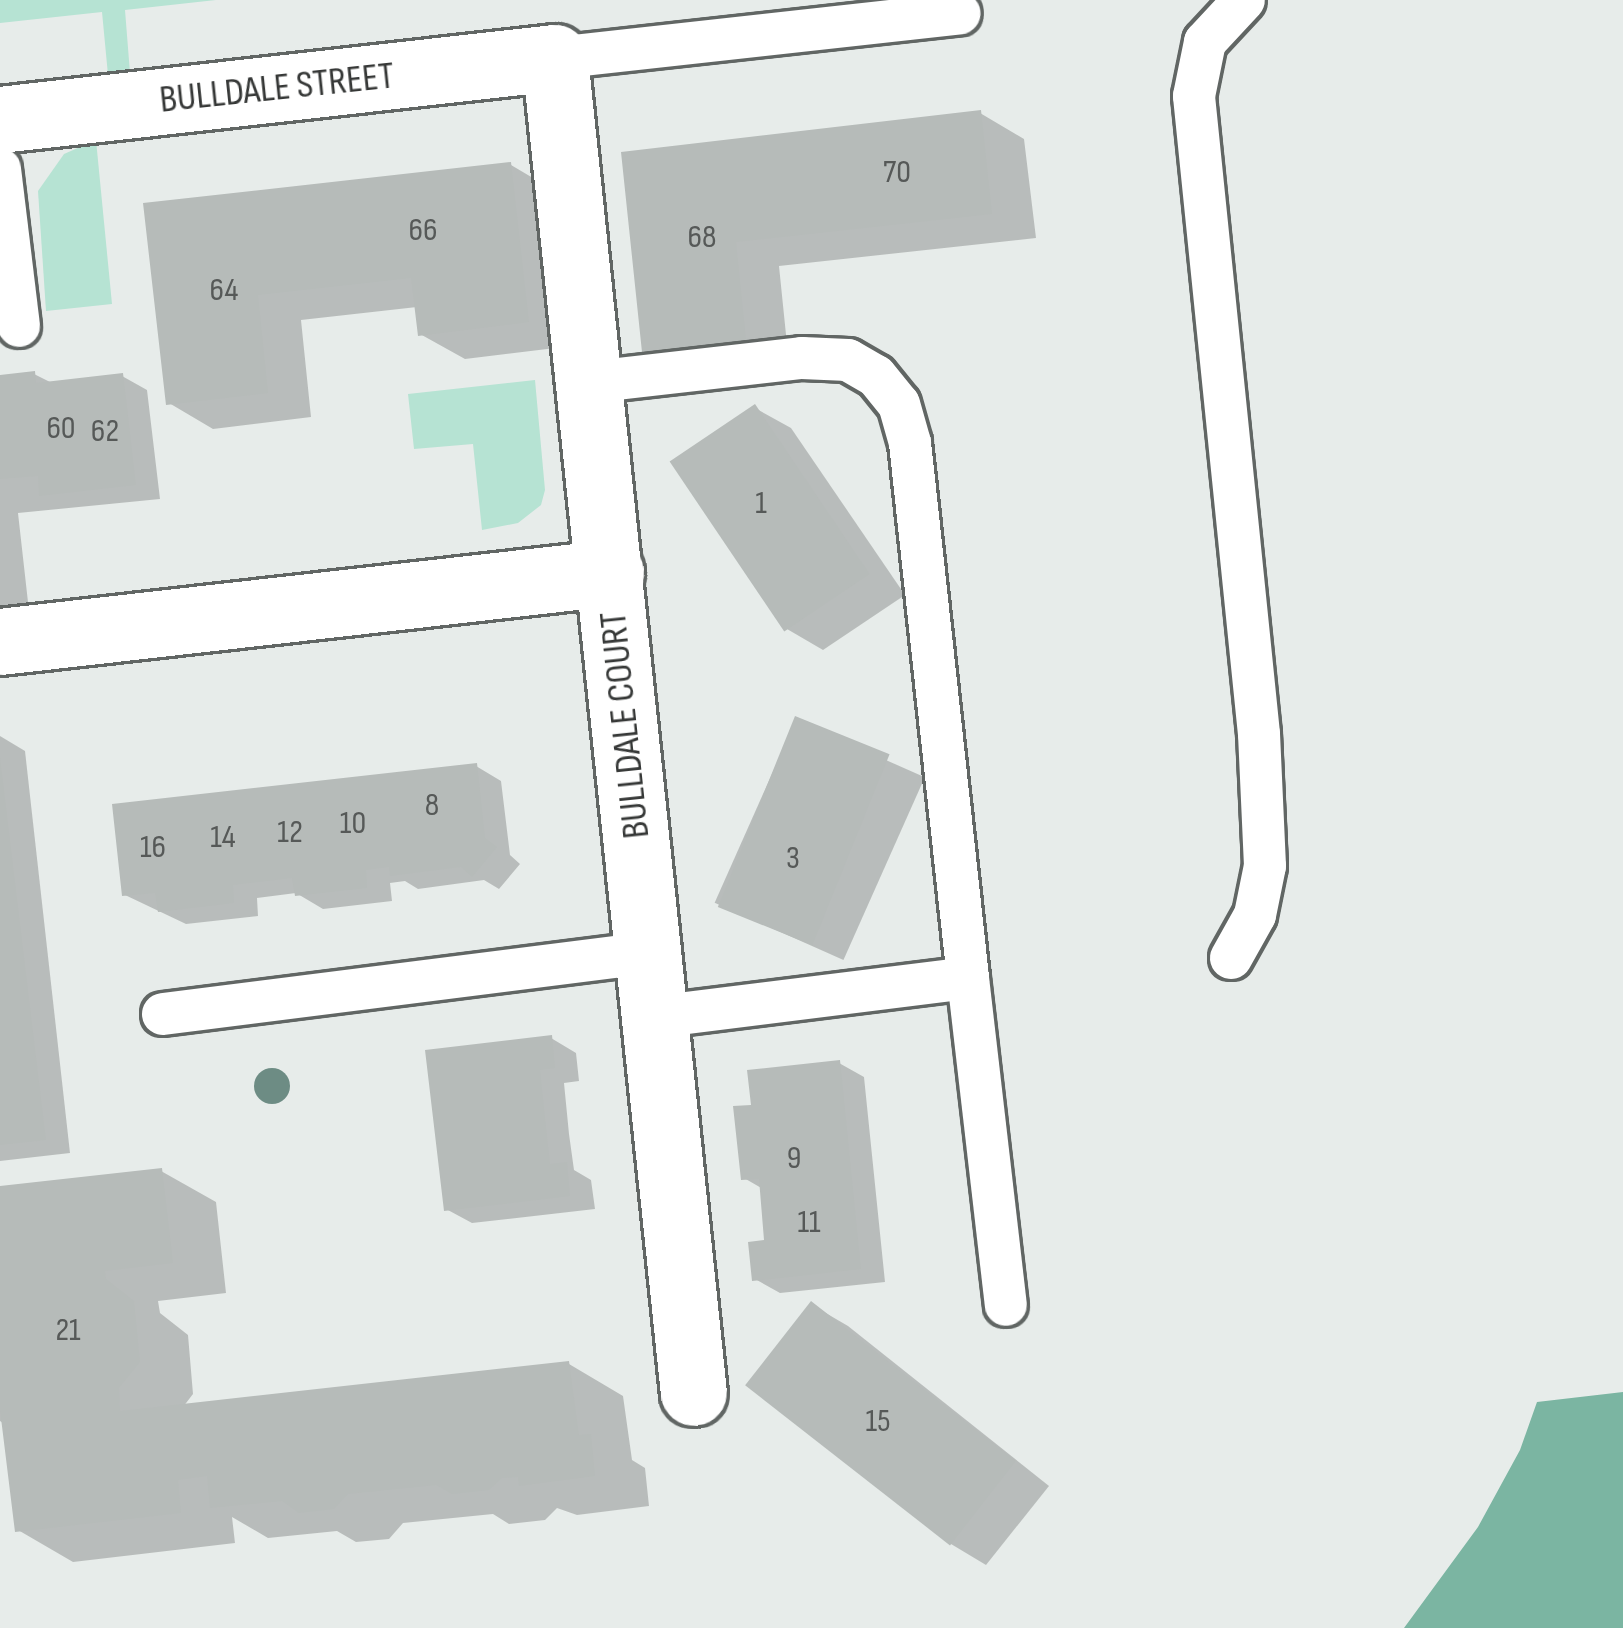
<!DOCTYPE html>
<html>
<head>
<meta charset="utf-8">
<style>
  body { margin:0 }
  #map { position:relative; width:1623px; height:1628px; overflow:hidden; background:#e7ecea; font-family:"Sofia Sans Condensed",sans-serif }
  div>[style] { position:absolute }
  .green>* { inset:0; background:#b6e3d3 }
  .water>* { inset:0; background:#7bb5a2 }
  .shadow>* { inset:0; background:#0003; transform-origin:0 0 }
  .building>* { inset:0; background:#b6bbb9; transform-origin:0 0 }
  .roads { filter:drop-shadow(3px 0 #616664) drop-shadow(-3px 0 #616664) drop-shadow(0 3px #616664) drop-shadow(0 -3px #616664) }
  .service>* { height:42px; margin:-21px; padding:0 21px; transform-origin:21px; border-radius:21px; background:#fff }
  .minor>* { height:66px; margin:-33px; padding:0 33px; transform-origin:33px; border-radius:33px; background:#fff }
  .trees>* { width:36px; height:36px; margin:-18px; border-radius:50%; background:#6d8c84 }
  span { translate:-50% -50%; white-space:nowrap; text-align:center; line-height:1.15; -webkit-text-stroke:10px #fff; paint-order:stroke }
  .number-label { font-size:33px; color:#565958 }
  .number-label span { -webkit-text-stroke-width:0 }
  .street-label { font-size:39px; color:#363837 }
</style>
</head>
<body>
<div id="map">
  <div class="green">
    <i style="clip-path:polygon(0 0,216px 0,125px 10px,130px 73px,108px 75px,102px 12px,0 23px)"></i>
    <i style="clip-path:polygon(96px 140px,112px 304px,46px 311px,38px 191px,64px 154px)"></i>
    <i style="clip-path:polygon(535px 380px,545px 490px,541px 505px,518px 523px,482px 530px,473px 444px,414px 449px,408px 394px)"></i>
  </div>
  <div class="water">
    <i style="clip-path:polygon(1623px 1392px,1623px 1628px,1404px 1628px,1478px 1527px,1520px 1450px,1537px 1402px)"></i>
  </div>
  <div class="shadow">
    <i style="clip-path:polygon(980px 113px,1024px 139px,1036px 238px,779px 266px,789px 364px,689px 376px,645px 350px,624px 154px)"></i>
    <i style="clip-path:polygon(511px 165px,555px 191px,572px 346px,465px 359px,420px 334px,417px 307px,301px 320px,311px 417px,213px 429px,169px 403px,146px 206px)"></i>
    <i style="clip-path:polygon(34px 374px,54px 384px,122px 376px,147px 390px,160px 499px,18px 513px,29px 611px,0 614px,0 378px)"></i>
    <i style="clip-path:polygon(755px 408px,791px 428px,905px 595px,823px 650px,787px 629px)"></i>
    <i style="left:796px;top:720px;width:141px;height:200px;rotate:24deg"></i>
    <i style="clip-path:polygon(0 736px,25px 751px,70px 1153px,0 1161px)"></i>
    <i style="clip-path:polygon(476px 766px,501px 781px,510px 855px,520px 864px,499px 889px,484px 880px,418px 889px,405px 881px,390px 883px,392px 901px,323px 909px,296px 893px,257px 898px,258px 916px,186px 924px,125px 895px)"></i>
    <i style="clip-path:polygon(551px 1038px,576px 1053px,579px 1081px,564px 1083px,569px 1134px,574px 1170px,591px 1180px,595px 1209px,472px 1223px,446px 1209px)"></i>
    <i style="clip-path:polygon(839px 1063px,864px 1077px,885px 1282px,780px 1293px,755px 1279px,768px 1243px,763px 1189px,744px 1178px,754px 1107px)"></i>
    <i style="clip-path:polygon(161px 1171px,216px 1202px,226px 1293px,158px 1301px,160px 1313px,188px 1335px,193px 1394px,183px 1407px,569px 1364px,623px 1396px,632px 1460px,645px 1468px,649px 1506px,577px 1515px,557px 1508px,545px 1520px,509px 1524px,493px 1514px,403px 1523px,389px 1539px,356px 1542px,337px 1531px,268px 1538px,232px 1517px,235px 1543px,73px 1562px,18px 1530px,6px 1425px,0 1421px,0 1189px)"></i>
    <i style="clip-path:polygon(812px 1305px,848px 1326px,1049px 1486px,986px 1565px,951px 1544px)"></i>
  </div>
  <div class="building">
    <i style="clip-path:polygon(981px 110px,992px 214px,736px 242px,746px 340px,642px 352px,621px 152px)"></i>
    <i style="clip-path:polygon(511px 162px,529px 322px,418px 336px,411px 278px,258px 295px,268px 393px,166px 405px,143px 203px)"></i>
    <i style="clip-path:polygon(35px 371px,36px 383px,123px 373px,136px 485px,39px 496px,38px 476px,0 479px,0 375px)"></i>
    <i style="left:755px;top:404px;width:205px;height:103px;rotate:56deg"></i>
    <i style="left:795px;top:716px;width:102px;height:206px;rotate:22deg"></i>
    <i style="clip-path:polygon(0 757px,46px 1140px,0 1145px)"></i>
    <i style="clip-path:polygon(477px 763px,485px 838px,497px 847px,472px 877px,461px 867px,390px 876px,389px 867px,366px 870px,367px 888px,295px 896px,292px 878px,233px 885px,234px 903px,158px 912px,155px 893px,122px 896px,112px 804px)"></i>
    <i style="clip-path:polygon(552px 1035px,555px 1068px,540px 1070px,545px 1118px,550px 1164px,567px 1162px,570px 1196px,444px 1211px,425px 1050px)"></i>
    <i style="clip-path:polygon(840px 1060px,861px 1269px,752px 1281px,748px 1242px,764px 1240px,759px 1179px,741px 1180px,733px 1106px,751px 1105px,747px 1070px)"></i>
    <i style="clip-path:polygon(162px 1168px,173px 1263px,105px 1271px,106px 1279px,134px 1301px,140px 1362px,119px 1388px,120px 1411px,569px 1361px,579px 1435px,591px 1434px,595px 1476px,519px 1486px,518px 1477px,502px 1478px,489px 1490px,452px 1494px,436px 1485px,348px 1494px,334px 1509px,299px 1513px,282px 1501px,210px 1508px,207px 1476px,178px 1480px,181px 1513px,15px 1532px,0 1410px,0 1186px)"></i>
    <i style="left:811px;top:1301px;width:260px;height:107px;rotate:38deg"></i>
  </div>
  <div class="roads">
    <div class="service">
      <i style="left:555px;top:58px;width:407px;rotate:-6.3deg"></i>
      <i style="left:0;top:169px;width:158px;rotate:83.1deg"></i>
      <i style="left:591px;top:382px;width:212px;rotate:-6.5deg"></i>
      <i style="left:802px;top:358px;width:46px;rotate:2.5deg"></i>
      <i style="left:848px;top:360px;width:32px;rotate:30deg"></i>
      <i style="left:876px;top:376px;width:36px;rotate:51deg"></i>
      <i style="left:899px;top:404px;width:41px;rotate:74.2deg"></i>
      <i style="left:910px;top:443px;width:538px;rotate:83.81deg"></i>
      <i style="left:968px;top:978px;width:315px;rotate:172.9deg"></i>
      <i style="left:1231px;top:958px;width:49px;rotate:-60.8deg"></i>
      <i style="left:1255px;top:915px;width:50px;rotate:-78.5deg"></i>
      <i style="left:1265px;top:866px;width:132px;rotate:-92.6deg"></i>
      <i style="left:1259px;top:734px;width:641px;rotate:-95.82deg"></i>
      <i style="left:1194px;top:96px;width:55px;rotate:-78.5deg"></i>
      <i style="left:1205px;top:42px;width:57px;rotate:-47.1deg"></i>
      <i style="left:968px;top:978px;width:329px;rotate:83.4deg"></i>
      <i style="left:163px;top:1014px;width:489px;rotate:-7.2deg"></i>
    </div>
    <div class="minor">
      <i style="left:0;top:120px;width:558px;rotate:-6.37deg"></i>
      <i style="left:555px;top:58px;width:1342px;rotate:84.06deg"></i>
      <i style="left:0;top:642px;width:615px;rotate:-6.44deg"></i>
    </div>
  </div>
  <div class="trees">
    <i style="left:272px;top:1086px"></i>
  </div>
  <div class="number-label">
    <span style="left:897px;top:173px">70</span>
    <span style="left:423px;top:231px">66</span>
    <span style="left:702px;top:238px">68</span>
    <span style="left:224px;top:291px">64</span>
    <span style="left:61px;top:429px">60</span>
    <span style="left:105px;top:432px">62</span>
    <span style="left:761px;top:504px">1</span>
    <span style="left:432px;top:806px">8</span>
    <span style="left:353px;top:824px">10</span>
    <span style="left:290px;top:833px">12</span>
    <span style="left:223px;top:838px">14</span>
    <span style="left:153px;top:848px">16</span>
    <span style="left:793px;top:859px">3</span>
    <span style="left:794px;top:1159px">9</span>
    <span style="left:809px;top:1223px">11</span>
    <span style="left:68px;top:1331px">21</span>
    <span style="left:878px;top:1422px">15</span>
  </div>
  <div class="street-label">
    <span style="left:277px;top:89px;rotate:-6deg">BULLDALE STREET</span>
    <span style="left:626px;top:725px;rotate:-96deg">BULLDALE COURT</span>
  </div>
</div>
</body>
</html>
